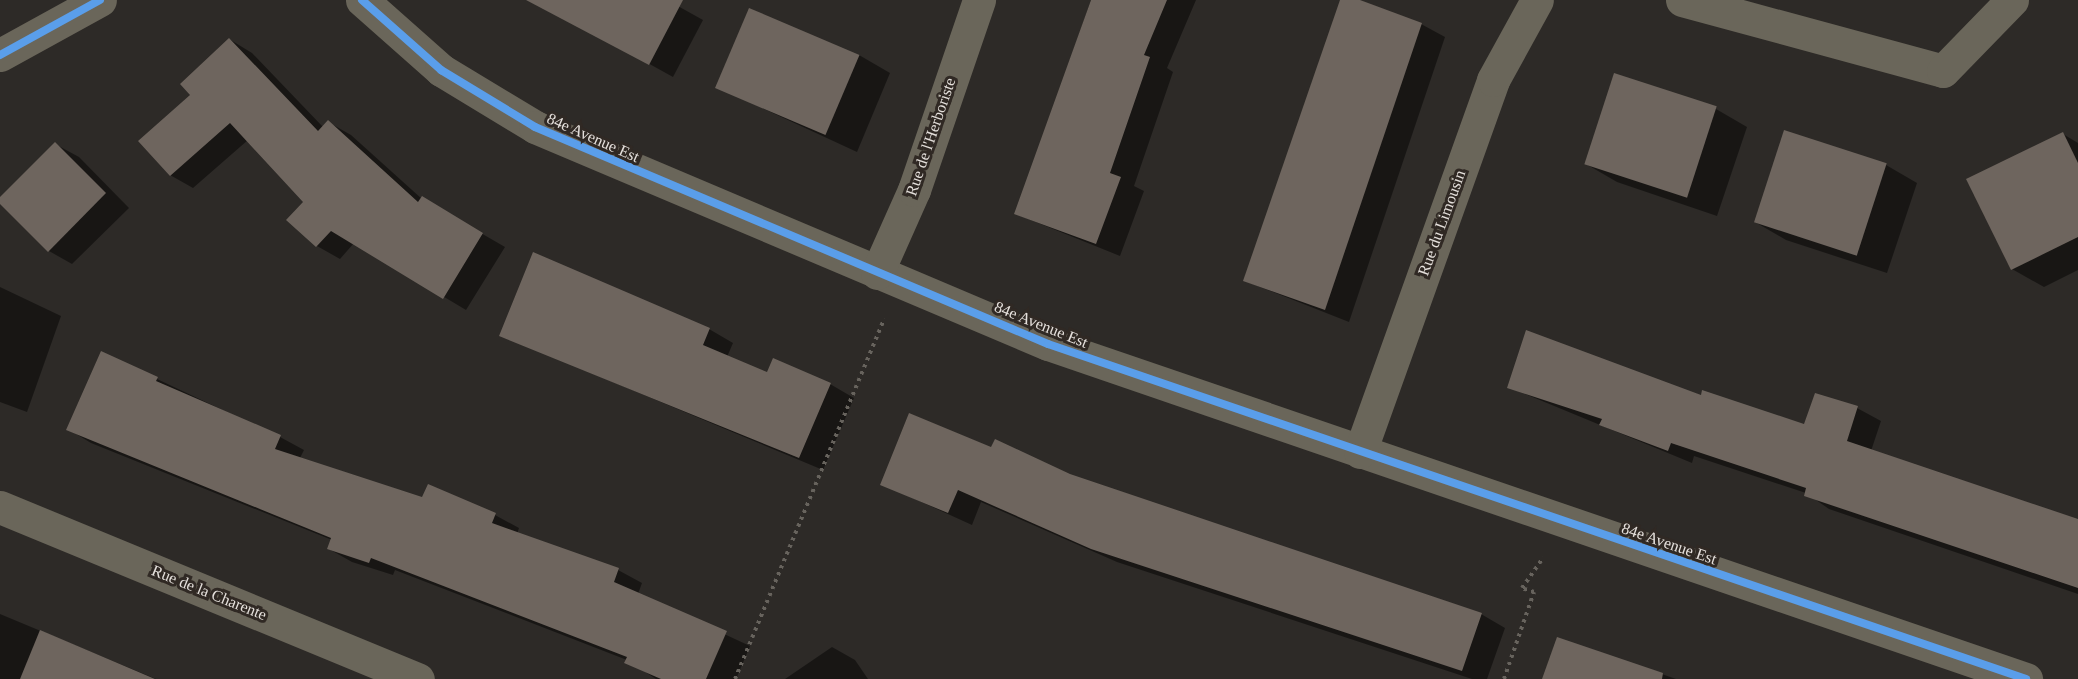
<!DOCTYPE html>
<html>
<head>
<meta charset="utf-8">
<style>
  body { margin:0 }
  #map { position:relative; width:2078px; height:679px; overflow:hidden; background:#2d2a27; font-family:"Times New Roman",serif }
  div>[style] { position:absolute }
  .shadow>* { inset:0; background:#0007 }
  .building>* { inset:0; background:#6e655e; transform-origin:0 0 }
  .path>* { height:4px; margin-top:-2px; transform-origin:0; background:repeating-linear-gradient(90deg,#67635d 0 3px,transparent 0 7.5px) }
  .street>* { height:33px; margin:-16.5px; padding:0 16.5px; transform-origin:16.5px; border-radius:16.5px; background:#6a665a }
  .cycleway>* { height:8px; margin:-4px; padding:0 4px; transform-origin:4px; border-radius:4px; background:#5a9eea }
  span { translate:-50% -50%; white-space:nowrap; text-align:center; line-height:1.15; -webkit-text-stroke:6px #302924; paint-order:stroke }
  .street-label { font-size:16px; color:#e5e0dc }
</style>
</head>
<body>
<div id="map">
  <div class="shadow">
    <i style="clip-path:polygon(534px 0,667px 0,703px 20px,673px 77px)"></i>
    <i style="clip-path:polygon(1091px 0,1196px 0,1167px 68px,1173px 72px,1134px 186px,1144px 191px,1120px 256px,1016px 214px)"></i>
    <i style="clip-path:polygon(1342px 0,1421px 24px,1445px 37px,1349px 322px,1245px 281px)"></i>
    <i style="clip-path:polygon(229px 39px,252px 53px,323px 127px,328px 122px,351px 135px,422px 199px,505px 247px,466px 310px,354px 243px,340px 259px,317px 246px,289px 220px,306px 202px,248px 140px,193px 188px,170px 175px,192px 95px)"></i>
    <i style="clip-path:polygon(859px 55px,890px 73px,857px 152px,717px 87px)"></i>
    <i style="clip-path:polygon(1615px 75px,1716px 109px,1747px 127px,1717px 216px,1617px 182px,1586px 164px)"></i>
    <i style="clip-path:polygon(1785px 132px,1886px 165px,1917px 183px,1887px 273px,1786px 240px,1755px 222px)"></i>
    <i style="clip-path:polygon(2063px 134px,2078px 143px,2078px 270px,2044px 287px,2012px 269px)"></i>
    <i style="clip-path:polygon(55px 144px,79px 157px,129px 208px,72px 264px,49px 251px,0 201px)"></i>
    <i style="clip-path:polygon(0 287px,61px 316px,27px 412px,0 402px)"></i>
    <i style="clip-path:polygon(709px 329px,733px 343px,727px 357px,768px 374px,830px 384px,854px 398px,823px 470px,501px 335px)"></i>
    <i style="clip-path:polygon(102px 353px,280px 437px,304px 450px,300px 458px,423px 499px,428px 486px,495px 515px,519px 528px,517px 534px,618px 570px,642px 583px,638px 594px,750px 646px,736px 679px,656px 679px,627px 660px,395px 570px,393px 575px,352px 562px,329px 549px,332px 540px,91px 443px,68px 429px)"></i>
    <i style="clip-path:polygon(1508px 387px,1702px 397px,1805px 426px,1857px 408px,1881px 421px,1871px 451px,2078px 521px,2078px 594px,1829px 509px,1806px 493px,1694px 456px,1692px 463px)"></i>
    <i style="clip-path:polygon(992px 449px,1481px 614px,1505px 628px,1487px 679px,1472px 679px,1117px 562px,981px 502px,972px 525px,882px 484px)"></i>
    <i style="clip-path:polygon(0 614px,156px 679px,0 679px)"></i>
    <i style="clip-path:polygon(1558px 638px,1676px 679px,1543px 679px)"></i>
    <i style="clip-path:polygon(832px 647px,855px 660px,868px 679px,785px 679px)"></i>
  </div>
  <div class="building">
    <i style="clip-path:polygon(526px 0,683px 0,649px 65px)"></i>
    <i style="clip-path:polygon(1091px 0,1167px 0,1144px 55px,1150px 57px,1110px 173px,1121px 177px,1096px 244px,1014px 214px)"></i>
    <i style="clip-path:polygon(1340px 0,1360px 0,1422px 23px,1325px 310px,1243px 281px)"></i>
    <i style="left:749px;top:8px;width:120px;height:87px;rotate:23deg"></i>
    <i style="clip-path:polygon(229px 38px,318px 131px,328px 120px,418px 202px,422px 196px,483px 233px,443px 299px,331px 231px,316px 247px,286px 220px,303px 202px,230px 123px,170px 176px,138px 141px,190px 95px,180px 84px)"></i>
    <i style="left:1614px;top:73px;width:108px;height:96px;rotate:18deg"></i>
    <i style="left:1784px;top:130px;width:108px;height:97px;rotate:18deg"></i>
    <i style="clip-path:polygon(2063px 132px,2078px 163px,2078px 237px,2011px 270px,1966px 179px)"></i>
    <i style="clip-path:polygon(55px 142px,106px 193px,48px 252px,0 204px,0 197px)"></i>
    <i style="clip-path:polygon(533px 252px,710px 328px,703px 345px,767px 372px,773px 358px,831px 383px,799px 458px,499px 336px)"></i>
    <i style="clip-path:polygon(1526px 330px,1701px 395px,1702px 390px,1804px 424px,1815px 393px,1858px 406px,1847px 441px,2078px 519px,2078px 588px,1804px 496px,1806px 488px,1671px 443px,1668px 451px,1599px 425px,1602px 419px,1507px 388px)"></i>
    <i style="clip-path:polygon(101px 351px,158px 377px,156px 381px,281px 435px,275px 449px,422px 497px,428px 484px,496px 513px,492px 523px,619px 568px,614px 582px,727px 631px,706px 679px,661px 679px,624px 663px,627px 657px,371px 558px,369px 563px,327px 549px,331px 538px,66px 430px)"></i>
    <i style="clip-path:polygon(909px 413px,991px 447px,995px 439px,1070px 474px,1482px 613px,1462px 671px,1091px 549px,958px 490px,948px 513px,880px 485px)"></i>
    <i style="clip-path:polygon(40px 630px,155px 679px,20px 679px)"></i>
    <i style="clip-path:polygon(1557px 637px,1663px 673px,1662px 679px,1542px 679px)"></i>
  </div>
  <div class="path">
    <i style="left:735px;top:679px;width:390px;rotate:-67.5deg"></i>
    <i style="left:1504px;top:679px;width:92px;rotate:-71deg"></i>
    <i style="left:1534px;top:592px;width:13px;rotate:-162deg"></i>
    <i style="left:1522px;top:588px;width:37px;rotate:-55deg"></i>
  </div>
  <div class="street">
    <i style="left:362px;top:0;width:106px;rotate:41.5deg"></i>
    <i style="left:441px;top:70px;width:110px;rotate:31.2deg"></i>
    <i style="left:535px;top:127px;width:557px;rotate:22.93deg"></i>
    <i style="left:1048px;top:344px;width:1034px;rotate:18.91deg"></i>
    <i style="left:1682px;top:0;width:270px;rotate:15.2deg"></i>
    <i style="left:1943px;top:71px;width:99px;rotate:-45.8deg"></i>
    <i style="left:0;top:55px;width:114px;rotate:-28.8deg"></i>
    <i style="left:877px;top:273px;width:91px;rotate:-66deg"></i>
    <i style="left:914px;top:190px;width:201px;rotate:-71.1deg"></i>
    <i style="left:1360px;top:452px;width:395px;rotate:-70.3deg"></i>
    <i style="left:1493px;top:80px;width:91px;rotate:-61.2deg"></i>
    <i style="left:0;top:507px;width:452px;rotate:22.4deg"></i>
  </div>
  <div class="cycleway">
    <i style="left:362px;top:0;width:106px;rotate:41.5deg"></i>
    <i style="left:441px;top:70px;width:110px;rotate:31.2deg"></i>
    <i style="left:535px;top:127px;width:557px;rotate:22.93deg"></i>
    <i style="left:1048px;top:344px;width:1034px;rotate:18.91deg"></i>
    <i style="left:0;top:55px;width:114px;rotate:-28.8deg"></i>
  </div>
  <div class="street-label">
    <span style="left:931px;top:137px;rotate:-71deg">Rue de l'Herboriste</span>
    <span style="left:593px;top:138px;rotate:24deg">84e Avenue Est</span>
    <span style="left:1442px;top:223px;rotate:-70deg">Rue du Limousin</span>
    <span style="left:1041px;top:325px;rotate:22deg">84e Avenue Est</span>
    <span style="left:1669px;top:544px;rotate:19deg">84e Avenue Est</span>
    <span style="left:209px;top:593px;rotate:22deg">Rue de la Charente</span>
  </div>
</div>
</body>
</html>
